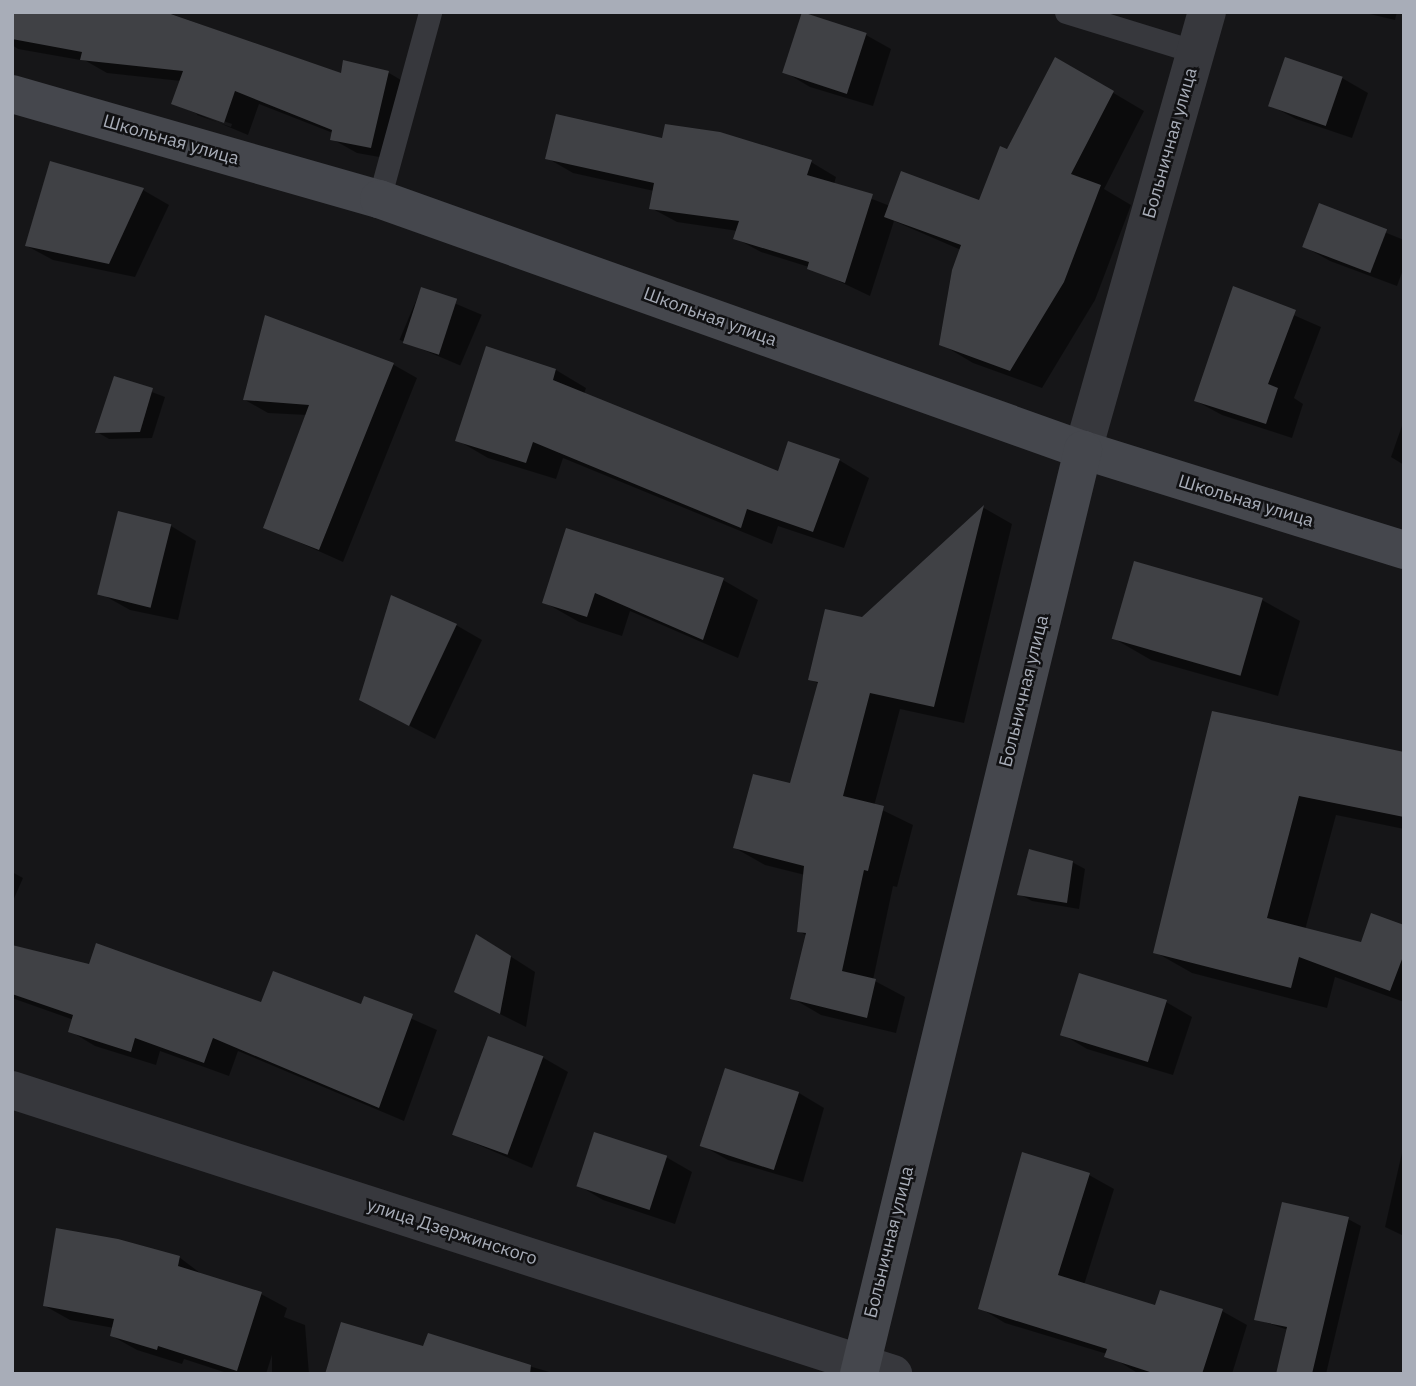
<!DOCTYPE html>
<html>
<head>
<meta charset="utf-8">
<style>
  body { margin:0 }
  #map { position:relative; width:1416px; height:1386px; overflow:hidden; background:#161618; font-family:"IBM Plex Sans",sans-serif }
  div>[style] { position:absolute }
  .shadow>* { inset:0; background:#0007; transform-origin:0 0 }
  .building>* { inset:0; background:#404145; transform-origin:0 0 }
  .lane>* { height:23px; margin:-11.5px; padding:0 11.5px; transform-origin:11.5px; border-radius:11.5px; background:#37383d }
  .street>* { height:38px; margin:-19px; padding:0 19px; transform-origin:19px; border-radius:19px; background:#37383d }
  .secondary>* { height:38px; margin:-19px; padding:0 19px; transform-origin:19px; border-radius:19px; background:#45474d }
  span { translate:-50% -50%; white-space:nowrap; text-align:center; line-height:1.15; -webkit-text-stroke:5px #111113; paint-order:stroke }
  .street-label { font-size:18px; color:#a8adb8 }
  .frame { position:absolute; inset:0; border:14px solid #a8adb8; pointer-events:none }
</style>
</head>
<body>
<div id="map">
  <div class="shadow">
    <i style="clip-path:polygon(evenodd,12px 12px,166px 12px,342px 75px,344px 62px,389px 73px,413px 87px,396px 160px,357px 153px,332px 139px,333px 133px,259px 104px,248px 135px,174px 104px,181px 81px,107px 73px,86px 61px,18px 49px,12px 45px,12px 12px,197px 112px,232px 124px,231px 127px,197px 115px,197px 112px)"></i>
    <i style="clip-path:polygon(1361px 12px,1397px 12px,1395px 20px)"></i>
    <i style="clip-path:polygon(866px 35px,891px 49px,873px 106px,810px 87px,785px 72px)"></i>
    <i style="clip-path:polygon(1056px 59px,1144px 111px,1104px 189px,1131px 205px,1095px 300px,1042px 388px,973px 363px,941px 344px,961px 250px,894px 221px,870px 296px,809px 267px,761px 252px,735px 238px,738px 231px,677px 222px,651px 208px,654px 191px,573px 173px,547px 158px,664px 140px,811px 162px,836px 177px,834px 184px,890px 206px,980px 202px)"></i>
    <i style="clip-path:polygon(1342px 78px,1368px 93px,1352px 138px,1296px 119px,1270px 105px)"></i>
    <i style="clip-path:polygon(51px 163px,143px 190px,169px 205px,135px 277px,53px 260px,27px 246px)"></i>
    <i style="clip-path:polygon(1320px 206px,1404px 240px,1404px 267px,1397px 286px,1330px 261px,1305px 247px)"></i>
    <i style="left:421px;top:289px;width:66px;height:55px;rotate:23deg"></i>
    <i style="clip-path:polygon(1234px 289px,1321px 327px,1294px 398px,1303px 404px,1292px 438px,1222px 415px,1196px 401px)"></i>
    <i style="clip-path:polygon(266px 317px,394px 365px,417px 378px,343px 562px,265px 527px,307px 415px,268px 413px,245px 400px)"></i>
    <i style="clip-path:polygon(487px 349px,556px 370px,586px 388px,584px 394px,779px 473px,839px 460px,869px 478px,844px 548px,778px 526px,772px 544px,563px 458px,556px 479px,488px 458px,457px 440px)"></i>
    <i style="clip-path:polygon(115px 378px,165px 397px,152px 438px,109px 439px,97px 432px)"></i>
    <i style="clip-path:polygon(1404px 420px,1404px 465px,1391px 457px)"></i>
    <i style="clip-path:polygon(984px 508px,1012px 524px,964px 723px,900px 709px,874px 806px,913px 825px,897px 887px,893px 886px,873px 980px,905px 997px,896px 1033px,821px 1015px,792px 998px,807px 936px,799px 931px,805px 875px,765px 865px,735px 848px,792px 785px,819px 684px,810px 679px,863px 619px)"></i>
    <i style="clip-path:polygon(119px 513px,171px 526px,196px 541px,178px 620px,130px 610px,105px 596px)"></i>
    <i style="clip-path:polygon(567px 530px,723px 580px,758px 600px,738px 658px,630px 611px,622px 636px,579px 622px,544px 602px)"></i>
    <i style="clip-path:polygon(1262px 600px,1300px 621px,1278px 696px,1151px 660px,1113px 638px)"></i>
    <i style="clip-path:polygon(456px 625px,482px 640px,435px 739px,387px 714px)"></i>
    <i style="clip-path:polygon(1214px 713px,1404px 754px,1404px 829px,1336px 815px,1305px 930px,1362px 944px,1404px 927px,1404px 1002px,1335px 977px,1327px 1008px,1192px 973px,1155px 952px)"></i>
    <i style="clip-path:polygon(1072px 862px,1085px 869px,1079px 909px,1032px 901px,1019px 894px)"></i>
    <i style="clip-path:polygon(12px 872px,23px 878px,12px 903px)"></i>
    <i style="clip-path:polygon(12px 947px,262px 1004px,362px 1006px,365px 998px,437px 1030px,404px 1121px,238px 1051px,229px 1076px,160px 1051px,156px 1065px,95px 1046px,70px 1031px,74px 1020px,12px 998px)"></i>
    <i style="clip-path:polygon(502px 951px,535px 972px,526px 1027px,456px 992px)"></i>
    <i style="clip-path:polygon(1166px 1002px,1192px 1017px,1173px 1075px,1087px 1049px,1062px 1034px)"></i>
    <i style="clip-path:polygon(542px 1057px,568px 1072px,532px 1168px,453px 1134px)"></i>
    <i style="clip-path:polygon(726px 1070px,799px 1093px,824px 1108px,803px 1182px,728px 1160px,703px 1146px)"></i>
    <i style="clip-path:polygon(1404px 1144px,1404px 1236px,1385px 1227px)"></i>
    <i style="clip-path:polygon(666px 1157px,692px 1172px,675px 1224px,603px 1200px,578px 1185px)"></i>
    <i style="clip-path:polygon(1089px 1175px,1114px 1189px,1084px 1285px,1156px 1307px,1222px 1311px,1247px 1325px,1232px 1374px,1139px 1374px,1107px 1354px,1005px 1323px,980px 1308px)"></i>
    <i style="clip-path:polygon(1348px 1219px,1361px 1226px,1326px 1374px,1283px 1374px,1288px 1330px,1256px 1319px)"></i>
    <i style="clip-path:polygon(179px 1257px,204px 1276px,261px 1294px,287px 1308px,284px 1317px,305px 1325px,309px 1374px,272px 1374px,272px 1355px,266px 1374px,230px 1374px,184px 1359px,182px 1364px,137px 1350px,112px 1336px,114px 1328px,70px 1320px,45px 1306px)"></i>
    <i style="clip-path:polygon(429px 1336px,556px 1374px,330px 1374px,425px 1349px)"></i>
  </div>
  <div class="building">
    <i style="clip-path:polygon(12px 12px,165px 12px,341px 73px,343px 60px,389px 71px,371px 148px,330px 140px,332px 130px,235px 91px,224px 123px,171px 104px,183px 71px,80px 60px,82px 52px,12px 39px)"></i>
    <i style="left:802px;top:12px;width:68px;height:64px;rotate:18deg"></i>
    <i style="clip-path:polygon(1055px 57px,1114px 91px,1071px 174px,1101px 185px,1064px 282px,1010px 371px,939px 345px,952px 270px,961px 245px,884px 217px,901px 171px,979px 200px,1000px 146px,1007px 149px)"></i>
    <i style="left:1285px;top:57px;width:61px;height:52px;rotate:19deg"></i>
    <i style="clip-path:polygon(556px 114px,662px 138px,665px 124px,720px 132px,812px 160px,807px 175px,873px 194px,845px 283px,807px 269px,809px 262px,733px 239px,739px 221px,649px 209px,654px 183px,545px 159px)"></i>
    <i style="clip-path:polygon(50px 161px,144px 188px,109px 264px,25px 246px)"></i>
    <i style="left:1319px;top:203px;width:73px;height:47px;rotate:21deg"></i>
    <i style="clip-path:polygon(1233px 286px,1296px 310px,1268px 384px,1278px 388px,1266px 424px,1194px 401px)"></i>
    <i style="left:421px;top:287px;width:38px;height:59px;rotate:18deg"></i>
    <i style="clip-path:polygon(265px 315px,394px 363px,319px 550px,263px 528px,309px 405px,243px 400px)"></i>
    <i style="clip-path:polygon(486px 346px,556px 369px,553px 380px,778px 471px,788px 441px,840px 459px,813px 532px,747px 509px,741px 528px,533px 442px,526px 463px,455px 441px)"></i>
    <i style="clip-path:polygon(114px 376px,153px 388px,140px 432px,95px 433px)"></i>
    <i style="clip-path:polygon(984px 505px,934px 707px,870px 693px,843px 796px,884px 806px,868px 871px,864px 870px,842px 971px,876px 979px,867px 1018px,790px 999px,806px 933px,797px 932px,804px 866px,733px 848px,753px 774px,790px 783px,818px 682px,808px 680px,825px 609px,862px 617px)"></i>
    <i style="left:118px;top:511px;width:55px;height:86px;rotate:14deg"></i>
    <i style="clip-path:polygon(566px 528px,724px 578px,703px 640px,595px 593px,587px 617px,542px 603px)"></i>
    <i style="left:1134px;top:561px;width:134px;height:81px;rotate:16deg"></i>
    <i style="clip-path:polygon(391px 595px,457px 624px,409px 726px,359px 700px)"></i>
    <i style="clip-path:polygon(1212px 711px,1404px 752px,1404px 817px,1299px 796px,1267px 918px,1361px 942px,1371px 913px,1404px 925px,1404px 954px,1390px 991px,1299px 957px,1291px 988px,1153px 953px)"></i>
    <i style="clip-path:polygon(1029px 849px,1073px 861px,1067px 903px,1017px 895px)"></i>
    <i style="clip-path:polygon(476px 934px,511px 956px,500px 1014px,454px 992px)"></i>
    <i style="clip-path:polygon(96px 943px,261px 1002px,273px 971px,361px 1004px,364px 996px,413px 1014px,379px 1108px,213px 1038px,204px 1063px,135px 1038px,131px 1052px,68px 1032px,73px 1015px,12px 994px,12px 945px,89px 964px)"></i>
    <i style="left:1079px;top:973px;width:92px;height:65px;rotate:17deg"></i>
    <i style="left:488px;top:1036px;width:59px;height:105px;rotate:20deg"></i>
    <i style="left:725px;top:1068px;width:78px;height:82px;rotate:18deg"></i>
    <i style="left:594px;top:1132px;width:77px;height:57px;rotate:18deg"></i>
    <i style="clip-path:polygon(1022px 1152px,1090px 1173px,1058px 1275px,1155px 1305px,1160px 1290px,1223px 1309px,1202px 1374px,1156px 1374px,1104px 1357px,1107px 1349px,978px 1309px)"></i>
    <i style="clip-path:polygon(1282px 1202px,1349px 1217px,1312px 1374px,1276px 1374px,1287px 1327px,1254px 1320px)"></i>
    <i style="clip-path:polygon(56px 1228px,118px 1239px,180px 1256px,178px 1266px,262px 1292px,237px 1371px,158px 1346px,157px 1350px,110px 1336px,114px 1319px,43px 1306px)"></i>
    <i style="clip-path:polygon(341px 1322px,423px 1346px,428px 1333px,531px 1365px,530px 1374px,325px 1374px)"></i>
  </div>
  <div class="lane">
    <i style="left:1066px;top:12px;width:136px;rotate:17.1deg"></i>
    <i style="left:379px;top:199px;width:194px;rotate:-74.7deg"></i>
  </div>
  <div class="street">
    <i style="left:1083px;top:450px;width:455px;rotate:-74.2deg"></i>
    <i style="left:12px;top:1090px;width:926px;rotate:17.87deg"></i>
  </div>
  <div class="secondary">
    <i style="left:12px;top:94px;width:382px;rotate:16deg"></i>
    <i style="left:379px;top:199px;width:747px;rotate:19.62deg"></i>
    <i style="left:1083px;top:450px;width:336px;rotate:17.3deg"></i>
    <i style="left:859px;top:1374px;width:951px;rotate:-76.37deg"></i>
  </div>
  <div class="street-label">
    <span style="left:171px;top:140px;rotate:16deg">Школьная улица</span>
    <span style="left:1170px;top:143px;rotate:-74deg">Больничная улица</span>
    <span style="left:710px;top:317px;rotate:20deg">Школьная улица</span>
    <span style="left:1246px;top:501px;rotate:17deg">Школьная улица</span>
    <span style="left:1024px;top:691px;rotate:-76deg">Больничная улица</span>
    <span style="left:452px;top:1232px;rotate:18deg">улица Дзержинского</span>
    <span style="left:889px;top:1242px;rotate:-76deg">Больничная улица</span>
  </div>
  <div class="frame"></div>
</div>
</body>
</html>
